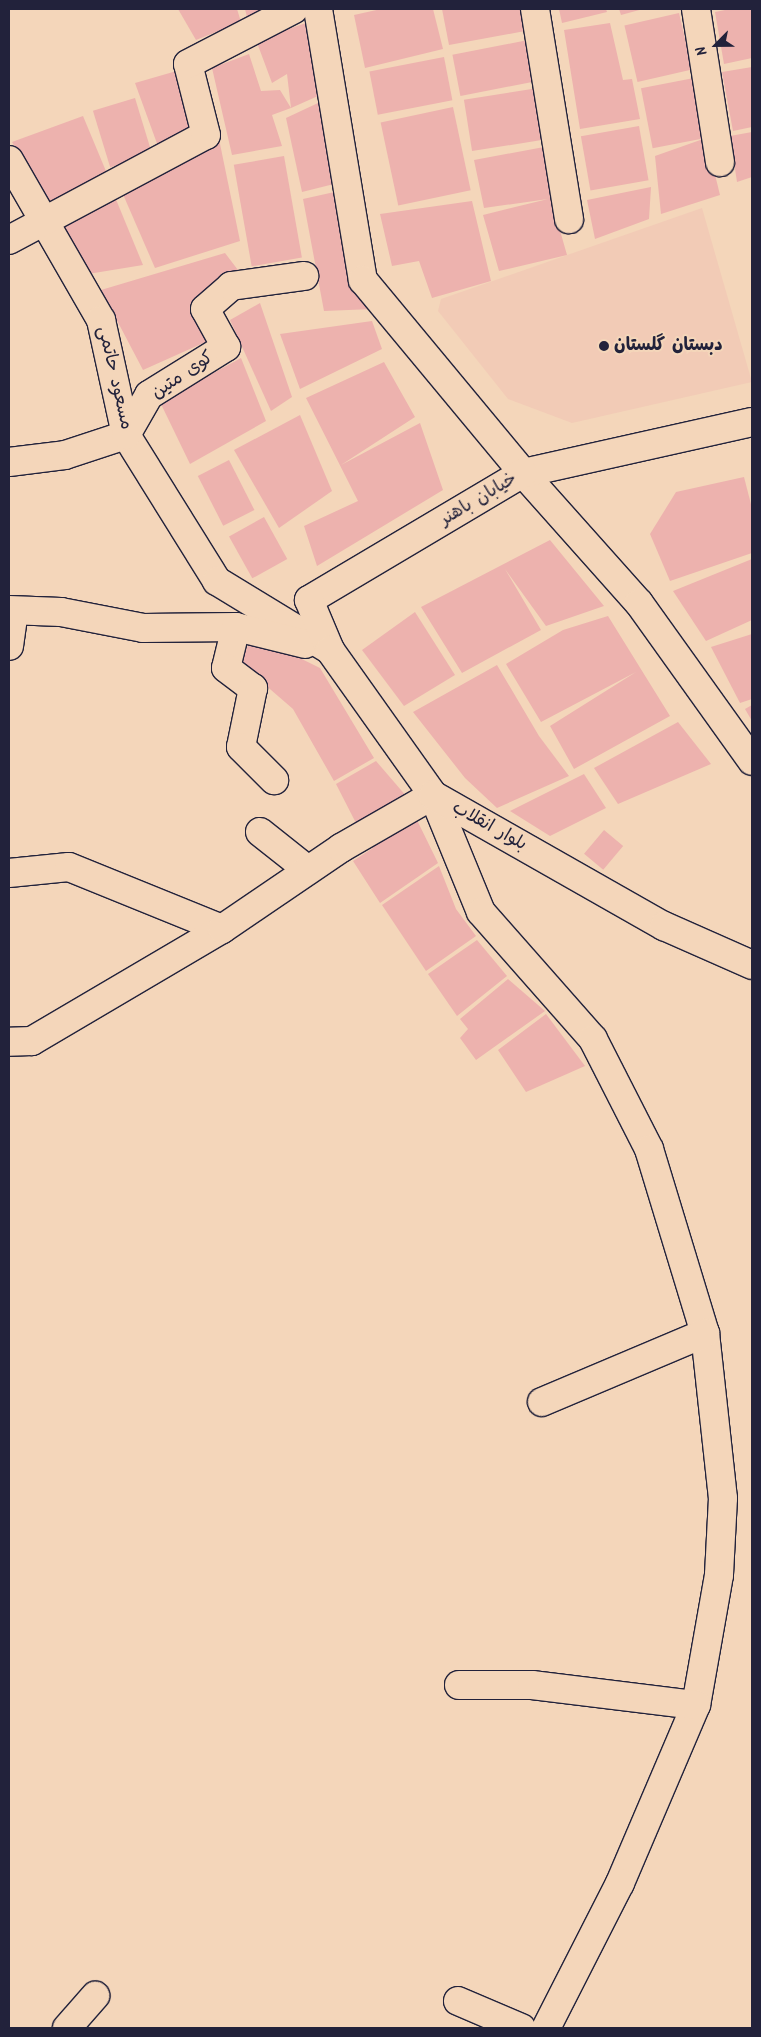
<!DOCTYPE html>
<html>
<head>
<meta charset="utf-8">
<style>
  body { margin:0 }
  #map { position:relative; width:761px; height:2037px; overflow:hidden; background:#f4d6ba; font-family:Kalam,"Playpen Sans Arabic",sans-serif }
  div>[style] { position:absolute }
  .built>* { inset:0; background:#f2cbb6 }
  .building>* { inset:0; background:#edb2ae; transform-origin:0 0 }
  .roads { filter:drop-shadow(1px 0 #22223b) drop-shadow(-1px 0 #22223b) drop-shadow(0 1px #22223b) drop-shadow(0 -1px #22223b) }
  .minor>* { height:28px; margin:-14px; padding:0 14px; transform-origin:14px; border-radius:14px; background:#f4d6ba }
  .tertiary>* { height:28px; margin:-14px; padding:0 14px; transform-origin:14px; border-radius:14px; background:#f4d6ba }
  .dots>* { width:14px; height:14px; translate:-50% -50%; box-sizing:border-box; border:2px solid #f4d6ba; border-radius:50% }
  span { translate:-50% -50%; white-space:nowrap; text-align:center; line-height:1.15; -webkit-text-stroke:4px #f4d6ba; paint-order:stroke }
  .poi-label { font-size:18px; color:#22223b; font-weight:700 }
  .left { translate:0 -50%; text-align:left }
  .street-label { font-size:18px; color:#22223b }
  .frame { position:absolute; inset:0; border:10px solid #22223b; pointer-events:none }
  .north { position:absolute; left:691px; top:20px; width:50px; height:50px; -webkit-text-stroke:4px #f4d6ba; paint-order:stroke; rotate:247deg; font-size:14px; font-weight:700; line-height:20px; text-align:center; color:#22223b }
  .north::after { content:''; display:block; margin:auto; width:18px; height:22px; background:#22223b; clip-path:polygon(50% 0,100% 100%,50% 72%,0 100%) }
</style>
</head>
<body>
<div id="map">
  <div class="built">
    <i style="clip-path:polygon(702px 208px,752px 382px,572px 423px,508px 399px,438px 311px,441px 299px)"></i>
  </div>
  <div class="building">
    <i style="clip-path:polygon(178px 9px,237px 9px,241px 22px,196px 40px)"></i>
    <i style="clip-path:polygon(245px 9px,274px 9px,248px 21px)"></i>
    <i style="clip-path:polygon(381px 9px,433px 9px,443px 49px,365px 68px,354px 15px)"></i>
    <i style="clip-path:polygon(442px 9px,521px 9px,525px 31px,449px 45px)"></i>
    <i style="clip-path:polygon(559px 9px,606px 9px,607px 12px,562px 23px)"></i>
    <i style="clip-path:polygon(619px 9px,643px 9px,621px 15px)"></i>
    <i style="clip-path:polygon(730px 9px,752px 9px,752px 58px,724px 64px,715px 12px)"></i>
    <i style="left:679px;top:13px;width:58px;height:56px;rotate:77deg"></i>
    <i style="clip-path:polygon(306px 23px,318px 96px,291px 108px,272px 115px,282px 146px,232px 155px,212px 68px,249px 54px,261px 91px,280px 90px,291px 108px,287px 74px,272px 83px,256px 40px)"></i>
    <i style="clip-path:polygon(610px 23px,623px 80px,632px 79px,640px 119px,580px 129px,564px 30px)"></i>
    <i style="left:528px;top:40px;width:42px;height:77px;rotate:79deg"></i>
    <i style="left:444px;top:57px;width:44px;height:76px;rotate:79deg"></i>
    <i style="clip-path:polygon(752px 67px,752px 127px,733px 131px,722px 72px)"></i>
    <i style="clip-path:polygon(180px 70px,194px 128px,159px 149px,135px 83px)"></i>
    <i style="left:694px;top:78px;width:61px;height:54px;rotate:79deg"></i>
    <i style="left:538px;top:88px;width:52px;height:75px;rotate:81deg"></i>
    <i style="left:135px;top:98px;width:59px;height:44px;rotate:73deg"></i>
    <i style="clip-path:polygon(318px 103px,334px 184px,302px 192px,286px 118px)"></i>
    <i style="left:453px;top:107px;width:85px;height:74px;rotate:78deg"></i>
    <i style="clip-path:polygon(83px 116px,108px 176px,51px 204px,12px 142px)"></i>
    <i style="left:639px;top:126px;width:55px;height:59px;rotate:80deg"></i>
    <i style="clip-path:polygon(752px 132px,752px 177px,737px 182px,730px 136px)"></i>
    <i style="clip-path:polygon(706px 138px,720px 195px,661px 214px,655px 156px)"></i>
    <i style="clip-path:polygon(219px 139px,240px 241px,155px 268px,122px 192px)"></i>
    <i style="clip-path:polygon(544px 147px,551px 199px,567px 255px,499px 271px,483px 215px,548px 199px,484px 208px,474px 160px)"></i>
    <i style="left:284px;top:156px;width:103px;height:51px;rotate:80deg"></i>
    <i style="clip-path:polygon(651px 187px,649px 219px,595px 239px,587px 200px)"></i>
    <i style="clip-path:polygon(339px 191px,373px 309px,324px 311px,303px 199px)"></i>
    <i style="clip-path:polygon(115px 197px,143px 265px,88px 274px,62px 226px)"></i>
    <i style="clip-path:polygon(472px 201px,491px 281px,432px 298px,419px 261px,392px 266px,380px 214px)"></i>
    <i style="clip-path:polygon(225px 253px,238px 270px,190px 304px,210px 340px,143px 370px,101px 290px)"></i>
    <i style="clip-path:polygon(260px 303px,292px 397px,271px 411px,230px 320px)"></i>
    <i style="clip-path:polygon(372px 321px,382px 349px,300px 389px,280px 334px)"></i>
    <i style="clip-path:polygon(241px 358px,266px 421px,190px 464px,160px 402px)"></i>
    <i style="clip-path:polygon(384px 362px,415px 417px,341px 465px,420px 423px,443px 490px,317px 566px,304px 526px,358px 501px,306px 398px)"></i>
    <i style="clip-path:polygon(300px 415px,332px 491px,279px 528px,234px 450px)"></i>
    <i style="left:229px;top:460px;width:56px;height:35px;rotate:63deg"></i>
    <i style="clip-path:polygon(744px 477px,752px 508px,752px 553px,670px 581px,650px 534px,676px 492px)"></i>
    <i style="left:264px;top:517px;width:48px;height:40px;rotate:61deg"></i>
    <i style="clip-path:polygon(550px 540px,604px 606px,546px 626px,505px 569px,541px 630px,462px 673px,421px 607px)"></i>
    <i style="clip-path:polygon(752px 559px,752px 620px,706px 641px,673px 591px)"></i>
    <i style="clip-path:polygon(415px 612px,455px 675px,404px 706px,362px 650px)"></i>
    <i style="clip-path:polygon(608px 616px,670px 716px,574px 769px,550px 726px,636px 672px,541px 722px,506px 664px,563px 630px)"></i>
    <i style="clip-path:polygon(752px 634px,752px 699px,740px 703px,711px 647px)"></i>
    <i style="clip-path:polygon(253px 635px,320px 668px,374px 758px,334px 781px,293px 709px,240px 663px)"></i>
    <i style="clip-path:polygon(497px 665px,539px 736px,569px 776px,497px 808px,465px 778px,413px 712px)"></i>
    <i style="clip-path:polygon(752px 705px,752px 721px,745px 709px)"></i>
    <i style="clip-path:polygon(678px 722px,711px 764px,618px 804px,594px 768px)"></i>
    <i style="clip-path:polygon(376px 761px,407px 797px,358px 827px,336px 784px)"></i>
    <i style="clip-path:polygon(584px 774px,606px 808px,550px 836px,510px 811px)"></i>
    <i style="clip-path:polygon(415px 816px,438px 863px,380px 903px,353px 861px,373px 848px,369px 839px)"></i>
    <i style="left:604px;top:830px;width:25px;height:31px;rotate:40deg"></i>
    <i style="clip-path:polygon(439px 866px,456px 909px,476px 936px,426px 971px,382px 905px)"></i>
    <i style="clip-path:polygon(477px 940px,507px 976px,457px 1016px,428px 974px)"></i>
    <i style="clip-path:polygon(508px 979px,545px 1011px,476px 1060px,460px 1038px,468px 1029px,460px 1019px)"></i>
    <i style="clip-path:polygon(546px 1014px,585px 1066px,526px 1092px,498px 1050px)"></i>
  </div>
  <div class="roads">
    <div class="minor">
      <i style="left:318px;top:9px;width:275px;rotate:80.6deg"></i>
      <i style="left:363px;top:280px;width:251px;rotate:50.3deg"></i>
      <i style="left:523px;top:473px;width:174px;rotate:48.3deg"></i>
      <i style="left:639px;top:603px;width:194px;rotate:54.4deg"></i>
      <i style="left:535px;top:9px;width:213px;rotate:80.8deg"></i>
      <i style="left:696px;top:9px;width:155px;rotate:81.1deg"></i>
      <i style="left:9px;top:160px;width:185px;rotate:60.1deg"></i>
      <i style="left:101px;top:320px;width:118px;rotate:77.7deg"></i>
      <i style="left:126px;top:435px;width:172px;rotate:58.1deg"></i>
      <i style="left:217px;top:581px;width:132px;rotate:31.4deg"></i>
      <i style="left:9px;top:240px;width:223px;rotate:-28.1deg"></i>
      <i style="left:206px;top:135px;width:73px;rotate:-104.2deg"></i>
      <i style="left:188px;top:64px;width:119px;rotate:-27.4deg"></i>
      <i style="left:9px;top:462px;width:56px;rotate:-7.1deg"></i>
      <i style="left:65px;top:455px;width:64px;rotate:-18.2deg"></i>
      <i style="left:126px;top:435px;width:46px;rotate:-60.1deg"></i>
      <i style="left:149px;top:395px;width:91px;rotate:-31.9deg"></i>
      <i style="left:226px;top:347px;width:43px;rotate:-118.9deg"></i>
      <i style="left:205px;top:309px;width:35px;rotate:-41deg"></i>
      <i style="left:231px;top:286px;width:74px;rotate:-7.8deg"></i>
      <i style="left:9px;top:610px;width:52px;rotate:2.2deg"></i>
      <i style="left:61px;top:612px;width:84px;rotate:11deg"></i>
      <i style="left:143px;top:628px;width:93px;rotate:-0.6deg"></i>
      <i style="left:236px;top:627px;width:71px;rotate:13.8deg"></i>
      <i style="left:236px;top:627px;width:42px;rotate:103.7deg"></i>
      <i style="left:226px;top:668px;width:34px;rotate:37deg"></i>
      <i style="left:253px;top:688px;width:60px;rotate:101.5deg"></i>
      <i style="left:241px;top:747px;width:47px;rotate:45deg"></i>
      <i style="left:9px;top:646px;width:35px;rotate:-82deg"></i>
      <i style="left:260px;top:832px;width:61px;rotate:38.4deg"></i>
      <i style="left:9px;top:873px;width:60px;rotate:-5.7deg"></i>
      <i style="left:69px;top:867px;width:165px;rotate:22.1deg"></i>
      <i style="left:222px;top:929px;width:221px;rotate:149.5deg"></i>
      <i style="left:32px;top:1041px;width:23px;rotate:178deg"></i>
      <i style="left:222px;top:929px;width:144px;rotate:-34.2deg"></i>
      <i style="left:341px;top:848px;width:106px;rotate:-29.9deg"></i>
      <i style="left:433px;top:795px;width:126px;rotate:67.7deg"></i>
      <i style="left:481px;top:912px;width:169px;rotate:48.6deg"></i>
      <i style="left:593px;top:1039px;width:123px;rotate:63deg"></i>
      <i style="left:649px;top:1149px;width:192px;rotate:73.1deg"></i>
      <i style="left:705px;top:1333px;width:166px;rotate:83.8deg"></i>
      <i style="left:723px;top:1498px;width:77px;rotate:93deg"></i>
      <i style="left:719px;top:1575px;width:132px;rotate:100deg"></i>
      <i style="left:696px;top:1705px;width:194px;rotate:113.1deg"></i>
      <i style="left:620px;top:1883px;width:163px;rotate:117deg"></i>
      <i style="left:542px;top:1402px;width:177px;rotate:-22.9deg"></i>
      <i style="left:459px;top:1685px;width:73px"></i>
      <i style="left:532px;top:1685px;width:165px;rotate:7deg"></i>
      <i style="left:458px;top:2001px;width:69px;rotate:23.2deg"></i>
      <i style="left:67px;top:2028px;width:43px;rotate:-48.8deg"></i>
    </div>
    <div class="tertiary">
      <i style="left:752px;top:422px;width:235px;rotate:167.4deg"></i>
      <i style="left:523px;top:473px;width:249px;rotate:149.3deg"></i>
      <i style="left:309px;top:600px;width:54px;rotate:67.2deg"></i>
      <i style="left:330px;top:650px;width:178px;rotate:54.6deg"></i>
      <i style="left:433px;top:795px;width:266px;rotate:29.6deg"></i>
      <i style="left:664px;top:926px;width:96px;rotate:23.9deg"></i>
    </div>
  </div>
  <div class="dots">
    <i style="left:604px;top:346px;background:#22223b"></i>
  </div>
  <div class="poi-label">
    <span class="left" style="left:614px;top:346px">دبستان گلستان</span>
  </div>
  <div class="street-label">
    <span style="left:183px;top:376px;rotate:-34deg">کوی متین</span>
    <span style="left:114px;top:378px;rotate:77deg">مسعود حاتمی</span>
    <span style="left:479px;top:500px;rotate:-31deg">خیابان باهنر</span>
    <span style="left:489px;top:827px;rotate:29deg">بلوار انقلاب</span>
  </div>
  <div class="frame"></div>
  <div class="north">N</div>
</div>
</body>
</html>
